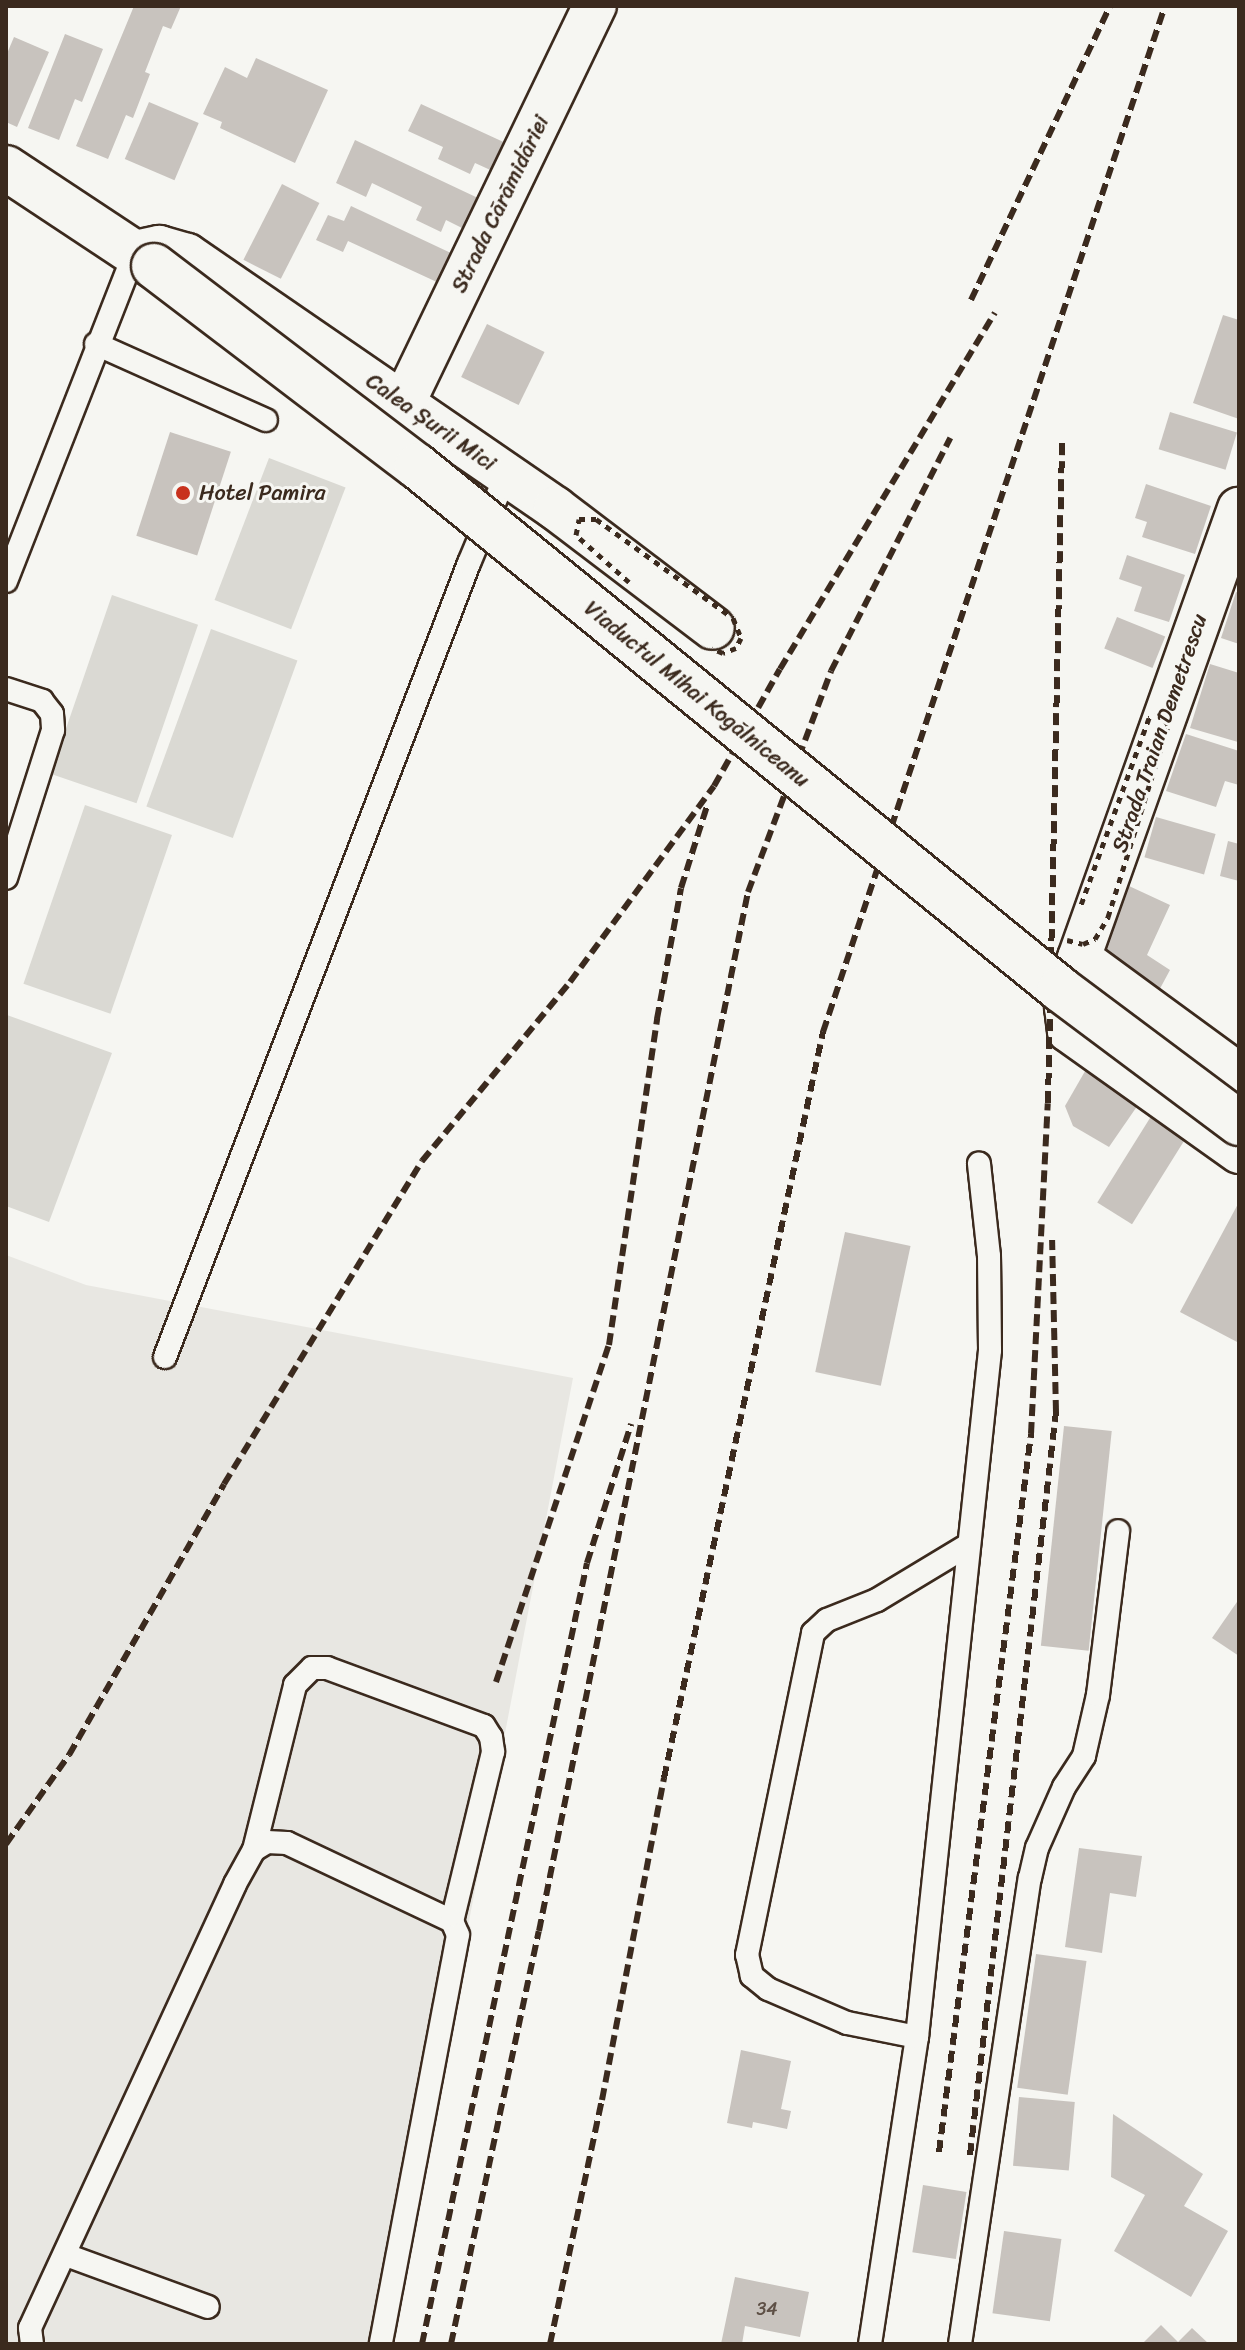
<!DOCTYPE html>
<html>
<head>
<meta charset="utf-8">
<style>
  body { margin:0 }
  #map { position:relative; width:1245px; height:2350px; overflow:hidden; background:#f6f6f2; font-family:Sriracha,sans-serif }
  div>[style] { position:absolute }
  .built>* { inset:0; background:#e8e7e2 }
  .green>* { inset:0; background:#dad9d3; transform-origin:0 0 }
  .building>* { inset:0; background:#c8c3be; transform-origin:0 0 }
  .roads { filter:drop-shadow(2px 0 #3b2a1e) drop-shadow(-2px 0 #3b2a1e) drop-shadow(0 2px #3b2a1e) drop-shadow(0 -2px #3b2a1e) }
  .lane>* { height:22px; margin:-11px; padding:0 11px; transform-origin:11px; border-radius:11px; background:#f6f6f2 }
  .street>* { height:42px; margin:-21px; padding:0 21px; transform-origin:21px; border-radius:21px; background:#f6f6f2 }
  .secondary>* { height:44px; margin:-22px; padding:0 22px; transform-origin:22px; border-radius:22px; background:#f6f6f2 }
  .rail>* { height:6px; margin-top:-3px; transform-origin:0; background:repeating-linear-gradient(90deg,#3b2a1e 0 12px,transparent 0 18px) }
  .path-bridge>* { height:5px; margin-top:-2.5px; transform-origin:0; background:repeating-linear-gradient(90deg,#3b2a1e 0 6px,transparent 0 12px) }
  .bridges { filter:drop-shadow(2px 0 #3b2a1e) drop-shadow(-2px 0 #3b2a1e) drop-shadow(0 2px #3b2a1e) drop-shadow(0 -2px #3b2a1e) }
  .secondary-bridge>* { height:44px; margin:-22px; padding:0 22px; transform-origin:22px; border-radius:22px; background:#f6f6f2 }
  .dots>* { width:22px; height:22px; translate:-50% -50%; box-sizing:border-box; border:4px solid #f6f6f2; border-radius:50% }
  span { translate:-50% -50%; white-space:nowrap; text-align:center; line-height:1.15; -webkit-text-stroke:6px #f6f6f2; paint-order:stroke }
  .number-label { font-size:18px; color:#5e5046 }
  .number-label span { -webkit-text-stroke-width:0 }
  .street-label { font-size:22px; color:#3b2a1e }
  .poi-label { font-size:22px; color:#3b2a1e }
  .left { translate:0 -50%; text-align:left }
  .frame { position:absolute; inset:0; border:8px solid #3b2a1e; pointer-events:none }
</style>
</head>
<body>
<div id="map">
  <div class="built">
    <i style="clip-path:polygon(6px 1255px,86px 1285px,573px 1378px,388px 2344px,6px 2344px)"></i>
  </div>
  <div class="green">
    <i style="left:269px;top:458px;width:82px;height:152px;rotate:21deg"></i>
    <i style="left:112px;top:595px;width:91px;height:189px;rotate:19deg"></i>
    <i style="left:211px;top:629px;width:92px;height:189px;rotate:20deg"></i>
    <i style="left:85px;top:805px;width:92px;height:189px;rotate:19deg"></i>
    <i style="clip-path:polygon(7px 1015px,112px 1053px,49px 1222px,6px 1206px)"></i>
  </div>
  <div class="building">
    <i style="clip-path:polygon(134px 6px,181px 6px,171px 29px,163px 26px,145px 72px,150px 74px,133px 118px,126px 115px,108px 159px,76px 146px)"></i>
    <i style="clip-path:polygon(65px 34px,103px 49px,82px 102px,75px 99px,59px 140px,28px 128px)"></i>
    <i style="clip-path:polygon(14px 37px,49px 52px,17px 127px,6px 122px,6px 56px)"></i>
    <i style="clip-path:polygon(256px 58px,328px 90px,295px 163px,220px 128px,222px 122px,203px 114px,225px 67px,247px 78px)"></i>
    <i style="left:149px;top:102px;width:54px;height:62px;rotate:23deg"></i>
    <i style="clip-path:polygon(421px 104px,510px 145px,497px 173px,475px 163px,470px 174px,438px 159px,443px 147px,408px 131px)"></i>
    <i style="clip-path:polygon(355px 140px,478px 198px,464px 229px,446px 220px,441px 232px,416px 220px,422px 207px,372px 183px,366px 197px,336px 183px)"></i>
    <i style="left:282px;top:184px;width:42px;height:85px;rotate:27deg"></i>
    <i style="clip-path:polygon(351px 206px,453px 254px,439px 283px,348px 241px,343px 252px,316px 240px,328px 215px,344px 221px)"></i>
    <i style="clip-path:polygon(1223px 315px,1239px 320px,1239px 419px,1193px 403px)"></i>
    <i style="left:487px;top:324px;width:64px;height:59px;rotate:26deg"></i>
    <i style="left:1170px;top:412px;width:70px;height:39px;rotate:17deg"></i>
    <i style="left:170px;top:432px;width:64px;height:109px;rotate:18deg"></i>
    <i style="clip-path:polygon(1146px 484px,1211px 506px,1195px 554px,1142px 537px,1147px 522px,1135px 518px)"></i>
    <i style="clip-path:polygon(1127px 555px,1185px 575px,1169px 622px,1134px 611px,1142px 587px,1119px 579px)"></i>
    <i style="clip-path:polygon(1236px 592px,1239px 593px,1239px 644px,1221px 638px)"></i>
    <i style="left:1117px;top:617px;width:52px;height:34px;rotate:22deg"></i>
    <i style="clip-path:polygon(1210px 664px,1239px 673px,1238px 742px,1190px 728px)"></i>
    <i style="clip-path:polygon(1186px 734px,1239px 751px,1239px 785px,1225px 781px,1216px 807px,1166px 791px)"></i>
    <i style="left:1156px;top:817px;width:62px;height:42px;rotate:16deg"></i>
    <i style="clip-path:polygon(1228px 841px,1239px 844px,1239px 881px,1220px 876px)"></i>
    <i style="clip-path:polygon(1129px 886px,1170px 905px,1147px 955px,1170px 970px,1156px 996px,1102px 961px)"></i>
    <i style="clip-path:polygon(1088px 1066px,1140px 1102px,1109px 1147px,1073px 1126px,1065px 1106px)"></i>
    <i style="left:1155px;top:1110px;width:41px;height:109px;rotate:32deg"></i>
    <i style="clip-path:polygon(1239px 1202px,1239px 1343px,1180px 1312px)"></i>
    <i style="left:845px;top:1232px;width:67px;height:143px;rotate:12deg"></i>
    <i style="left:1064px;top:1426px;width:48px;height:221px;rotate:6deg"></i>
    <i style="clip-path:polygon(1239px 1599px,1239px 1656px,1212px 1638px)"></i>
    <i style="clip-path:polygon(1079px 1848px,1142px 1856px,1136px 1897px,1110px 1893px,1102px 1953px,1065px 1947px)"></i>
    <i style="left:1036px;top:1954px;width:51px;height:135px;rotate:8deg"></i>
    <i style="clip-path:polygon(741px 2050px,791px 2061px,781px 2109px,791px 2111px,787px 2129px,753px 2122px,752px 2128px,727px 2123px)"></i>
    <i style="left:1019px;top:2097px;width:56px;height:69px;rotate:5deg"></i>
    <i style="clip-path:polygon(1113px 2114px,1203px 2174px,1184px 2206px,1228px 2231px,1191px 2297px,1114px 2251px,1145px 2195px,1111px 2177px)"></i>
    <i style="left:923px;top:2185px;width:44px;height:68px;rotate:9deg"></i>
    <i style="left:1004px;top:2231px;width:58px;height:83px;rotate:8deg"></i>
    <i style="clip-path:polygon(735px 2277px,809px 2292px,800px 2337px,745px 2326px,742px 2344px,721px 2344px)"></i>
    <i style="clip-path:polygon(1161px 2325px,1178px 2342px,1192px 2328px,1209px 2344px,1142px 2344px)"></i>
  </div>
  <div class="roads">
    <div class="lane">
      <i style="left:96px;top:344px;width:186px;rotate:24.1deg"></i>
      <i style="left:6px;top:581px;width:353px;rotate:-68.6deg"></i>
      <i style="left:6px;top:689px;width:38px;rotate:18deg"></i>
      <i style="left:42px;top:701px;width:16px;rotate:52deg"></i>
      <i style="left:52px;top:714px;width:16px;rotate:86deg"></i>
      <i style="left:53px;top:730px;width:155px;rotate:107.6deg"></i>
      <i style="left:165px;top:1357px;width:850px;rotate:-69.05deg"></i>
      <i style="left:469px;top:563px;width:95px;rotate:-67.2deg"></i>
      <i style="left:254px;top:1850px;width:170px;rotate:-76deg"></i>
      <i style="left:295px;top:1685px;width:24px;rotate:-45deg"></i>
      <i style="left:312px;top:1668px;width:15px"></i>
      <i style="left:327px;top:1668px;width:167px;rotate:20.3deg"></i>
      <i style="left:484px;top:1726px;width:13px;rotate:58deg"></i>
      <i style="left:491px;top:1737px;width:15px;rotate:82deg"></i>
      <i style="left:493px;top:1752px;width:174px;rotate:103.6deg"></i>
      <i style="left:917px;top:2037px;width:71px;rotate:-168.7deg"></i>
      <i style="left:847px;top:2023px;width:86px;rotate:-156.7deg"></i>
      <i style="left:768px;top:1989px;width:21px;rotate:-141deg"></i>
      <i style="left:752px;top:1976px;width:22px;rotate:-103deg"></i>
      <i style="left:747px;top:1955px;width:329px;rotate:-78.4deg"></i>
      <i style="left:813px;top:1633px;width:19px;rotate:-43deg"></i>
      <i style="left:827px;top:1620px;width:54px;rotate:-21.8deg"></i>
      <i style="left:877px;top:1600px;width:106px;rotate:-31.1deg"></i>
      <i style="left:66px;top:2255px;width:151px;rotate:20.1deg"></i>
      <i style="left:32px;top:2344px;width:16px;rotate:-97deg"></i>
      <i style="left:30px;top:2328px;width:489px;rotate:-65.2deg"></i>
      <i style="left:235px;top:1884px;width:39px;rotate:-61deg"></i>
      <i style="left:254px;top:1850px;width:15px;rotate:-32deg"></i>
      <i style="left:267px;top:1842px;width:20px;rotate:3deg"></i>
      <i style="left:287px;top:1843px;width:183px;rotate:25.3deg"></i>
      <i style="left:452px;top:1921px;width:15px;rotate:67deg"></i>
      <i style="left:458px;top:1935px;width:416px;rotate:100.7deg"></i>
      <i style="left:870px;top:2344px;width:311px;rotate:-81.3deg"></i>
      <i style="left:917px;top:2037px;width:691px;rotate:-83.93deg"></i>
      <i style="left:990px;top:1350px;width:94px;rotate:-90.6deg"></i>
      <i style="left:989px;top:1256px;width:93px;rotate:-96.2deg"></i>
      <i style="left:960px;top:2344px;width:471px;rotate:-81.5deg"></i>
      <i style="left:1030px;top:1878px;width:31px;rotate:-77deg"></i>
      <i style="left:1037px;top:1848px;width:67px;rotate:-66.1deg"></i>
      <i style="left:1064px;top:1787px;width:37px;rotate:-57deg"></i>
      <i style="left:1084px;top:1756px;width:63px;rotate:-77.1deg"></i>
      <i style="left:1098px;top:1695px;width:165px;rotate:-83deg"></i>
    </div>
    <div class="street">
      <i style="left:135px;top:252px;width:25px;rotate:-12deg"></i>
      <i style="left:159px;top:247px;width:29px;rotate:16deg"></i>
      <i style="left:187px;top:255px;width:447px;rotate:34.5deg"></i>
      <i style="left:555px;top:508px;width:198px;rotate:37.2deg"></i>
      <i style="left:404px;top:402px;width:440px;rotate:-64.3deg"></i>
      <i style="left:1079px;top:958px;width:477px;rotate:-70.4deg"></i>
      <i style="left:1239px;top:1075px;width:198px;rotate:-143.8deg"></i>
      <i style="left:1079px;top:958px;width:51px;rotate:104.9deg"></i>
      <i style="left:1066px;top:1007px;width:24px;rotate:83deg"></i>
      <i style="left:1069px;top:1031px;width:209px;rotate:35.4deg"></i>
    </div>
    <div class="secondary">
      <i style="left:6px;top:168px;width:178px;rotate:33.5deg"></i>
    </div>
  </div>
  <div class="rail">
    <i style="left:971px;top:300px;width:325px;rotate:-64.7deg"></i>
    <i style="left:496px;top:1682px;width:355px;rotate:-71.5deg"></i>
    <i style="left:609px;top:1345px;width:330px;rotate:-81.6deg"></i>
    <i style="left:657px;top:1019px;width:133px;rotate:-79.6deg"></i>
    <i style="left:681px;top:888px;width:89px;rotate:-72.4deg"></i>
    <i style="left:6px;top:1844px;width:109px;rotate:-54.7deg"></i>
    <i style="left:69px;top:1755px;width:312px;rotate:-60.2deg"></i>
    <i style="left:224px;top:1484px;width:379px;rotate:-58.5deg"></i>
    <i style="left:422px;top:1161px;width:232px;rotate:-50.4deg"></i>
    <i style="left:570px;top:982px;width:243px;rotate:-53.7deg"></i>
    <i style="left:714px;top:786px;width:134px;rotate:-60.6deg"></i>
    <i style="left:780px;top:669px;width:416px;rotate:-58.9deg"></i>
    <i style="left:939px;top:2152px;width:724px;rotate:-82.7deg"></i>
    <i style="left:1031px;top:1434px;width:331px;rotate:-87.1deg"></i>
    <i style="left:1048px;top:1103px;width:660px;rotate:-88.78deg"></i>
    <i style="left:970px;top:2155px;width:748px;rotate:-83.4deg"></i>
    <i style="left:1056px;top:1412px;width:172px;rotate:-91.3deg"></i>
    <i style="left:422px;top:2344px;width:798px;rotate:-78.07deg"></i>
    <i style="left:587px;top:1563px;width:146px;rotate:-72.4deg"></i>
    <i style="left:451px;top:2344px;width:422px;rotate:-78deg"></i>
    <i style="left:539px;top:1931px;width:1060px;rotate:-78.63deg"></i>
    <i style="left:748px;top:892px;width:236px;rotate:-69.4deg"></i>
    <i style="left:831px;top:671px;width:262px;rotate:-62.9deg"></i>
    <i style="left:550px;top:2344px;width:249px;rotate:-78deg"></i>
    <i style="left:602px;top:2100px;width:328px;rotate:-79.1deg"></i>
    <i style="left:664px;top:1778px;width:763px;rotate:-77.97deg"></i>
    <i style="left:823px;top:1032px;width:1081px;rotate:-71.57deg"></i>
  </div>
  <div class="path-bridge">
    <i style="left:629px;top:582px;width:71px;rotate:-138.4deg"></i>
    <i style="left:576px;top:535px;width:16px;rotate:-79deg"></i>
    <i style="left:579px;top:519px;width:17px"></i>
    <i style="left:596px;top:519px;width:169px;rotate:35.9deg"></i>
    <i style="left:733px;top:618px;width:22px;rotate:68deg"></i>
    <i style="left:741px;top:638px;width:11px;rotate:117deg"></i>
    <i style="left:736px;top:648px;width:14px;rotate:159deg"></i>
    <i style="left:723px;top:653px;width:12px;rotate:-156deg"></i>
    <i style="left:1067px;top:940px;width:16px;rotate:14deg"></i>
    <i style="left:1083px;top:944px;width:13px;rotate:-23deg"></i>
    <i style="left:1095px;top:939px;width:26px;rotate:-59deg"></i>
    <i style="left:1108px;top:917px;width:201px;rotate:-72.6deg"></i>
    <i style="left:1168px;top:725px;width:13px;rotate:-122deg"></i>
    <i style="left:1161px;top:714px;width:13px;rotate:162deg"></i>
    <i style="left:1149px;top:718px;width:199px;rotate:110deg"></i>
  </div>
  <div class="bridges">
    <div class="secondary-bridge">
      <i style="left:154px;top:266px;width:330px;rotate:37.3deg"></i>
      <i style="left:417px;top:466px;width:829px;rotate:39.12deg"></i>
      <i style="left:1060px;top:989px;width:224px;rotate:36.8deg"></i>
    </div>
  </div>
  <div class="dots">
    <i style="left:183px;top:493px;background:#c8321e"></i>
  </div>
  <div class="number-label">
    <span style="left:767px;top:2309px">34</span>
  </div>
  <div class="street-label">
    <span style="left:500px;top:204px;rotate:-64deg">Strada Cărămidăriei</span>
    <span style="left:431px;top:422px;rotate:35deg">Calea Șurii Mici</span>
    <span style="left:697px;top:694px;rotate:39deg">Viaductul Mihai Kogălniceanu</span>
    <span style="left:1159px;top:733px;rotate:-71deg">Strada Traian Demetrescu</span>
  </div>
  <div class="poi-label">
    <span class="left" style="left:199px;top:493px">Hotel Pamira</span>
  </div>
  <div class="frame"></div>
</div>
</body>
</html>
